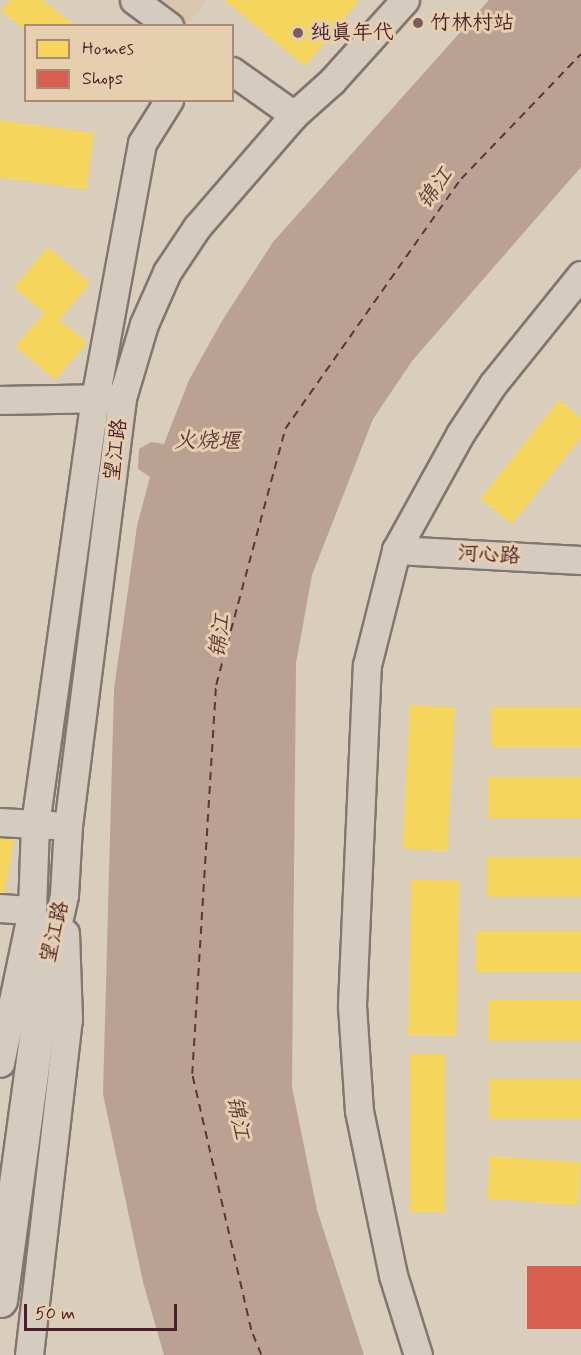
<!DOCTYPE html>
<html>
<head>
<meta charset="utf-8">
<style>
  body { margin:0 }
  #map { position:relative; width:581px; height:1355px; overflow:hidden; background:#d9cdbc; font-family:Mynerve,"LXGW WenKai TC",sans-serif }
  div>[style] { position:absolute }
  .built>* { inset:0; background:#dac6af }
  .water>* { inset:0; background:#baa191 }
  .homes>* { inset:0; background:#f6d55c; transform-origin:0 0 }
  .shops>* { inset:0; background:#d6604d; transform-origin:0 0 }
  .ferry>* { height:1.5px; margin-top:-0.75px; transform-origin:0; background:repeating-linear-gradient(90deg,#5e353c 0 8px,transparent 0 14px) }
  .roads { filter:drop-shadow(2px 0 #837570) drop-shadow(-2px 0 #837570) drop-shadow(0 2px #837570) drop-shadow(0 -2px #837570) }
  .minor>* { height:27px; margin:-13.5px; padding:0 13.5px; transform-origin:13.5px; border-radius:13.5px; background:#d5ccc0 }
  .major>* { height:33px; margin:-16.5px; padding:0 16.5px; transform-origin:16.5px; border-radius:16.5px; background:#d5ccc0 }
  .dots>* { width:16px; height:16px; translate:-50% -50%; box-sizing:border-box; border:3px solid #e6cfaf; border-radius:50% }
  span { translate:-50% -50%; white-space:nowrap; text-align:center; line-height:1.15; -webkit-text-stroke:6px #e6cfaf; paint-order:stroke }
  .poi-label { font-size:21px; color:#4a1f2b }
  .left { translate:0 -50%; text-align:left }
  .street-label { font-size:21px; color:#4a1f2b }
  .water-label { font-size:22px; color:#5e353c; font-style:italic }
  .legend { position:absolute; left:24px; top:24px; width:210px; height:78px; box-sizing:border-box; background:#e6cfaf; border:2px solid #a8897a; margin:0; padding:8px 10px; list-style:none; font-size:18px; color:#4a1f2b }
  .legend li { display:flex; align-items:center; gap:12px; height:30px }
  .legend b { width:30px; border:2px solid #a8897a }
  .scale { position:absolute; left:24px; top:1304px; width:153px; height:27px; box-sizing:border-box; border:3px solid #4a1f2b; border-top:0; padding-left:8px; font-size:18px; line-height:21px; white-space:nowrap; color:#4a1f2b; -webkit-text-stroke:4px #e6cfaf; paint-order:stroke }
</style>
</head>
<body>
<div id="map">
  <div class="built">
    <i style="clip-path:polygon(149px 0,207px 0,186px 26px)"></i>
  </div>
  <div class="water">
    <i style="clip-path:polygon(489px 0,581px 0,581px 167px,412px 361px,373px 419px,312px 575px,296px 663px,292px 1087px,317px 1210px,364px 1355px,164px 1355px,143px 1282px,103px 1094px,114px 689px,137px 526px,150px 477px,138px 469px,139px 449px,151px 442px,164px 444px,189px 380px,222px 321px,273px 242px)"></i>
  </div>
  <div class="homes">
    <i style="clip-path:polygon(10px 0,42px 0,76px 26px,26px 26px,26px 30px,1px 11px)"></i>
    <i style="clip-path:polygon(224px 0,359px 0,305px 66px)"></i>
    <i style="left:0;top:120px;width:95px;height:57px;rotate:8deg"></i>
    <i style="clip-path:polygon(48px 247px,90px 283px,59px 320px,87px 342px,55px 380px,15px 346px,44px 313px,14px 287px)"></i>
    <i style="clip-path:polygon(559px 400px,581px 418px,581px 437px,512px 524px,480px 499px)"></i>
    <i style="left:410px;top:705px;width:45px;height:144px;rotate:3deg"></i>
    <i style="left:491px;top:707px;width:90px;height:40px"></i>
    <i style="left:488px;top:777px;width:93px;height:41px"></i>
    <i style="clip-path:polygon(0 827px,16px 829px,3px 902px,0 901px)"></i>
    <i style="left:487px;top:857px;width:94px;height:40px"></i>
    <i style="left:411px;top:880px;width:48px;height:155px;rotate:1deg"></i>
    <i style="left:476px;top:931px;width:105px;height:41px"></i>
    <i style="left:488px;top:1000px;width:93px;height:41px"></i>
    <i style="left:410px;top:1054px;width:35px;height:158px"></i>
    <i style="left:581px;top:1079px;width:40px;height:92px;rotate:90deg"></i>
    <i style="left:490px;top:1156px;width:91px;height:43px;rotate:4deg"></i>
  </div>
  <div class="shops">
    <i style="left:527px;top:1266px;width:54px;height:63px"></i>
  </div>
  <div class="ferry">
    <i style="left:261px;top:1355px;width:27px;rotate:-112deg"></i>
    <i style="left:251px;top:1330px;width:263px;rotate:-103deg"></i>
    <i style="left:192px;top:1074px;width:390px;rotate:-86.5deg"></i>
    <i style="left:216px;top:685px;width:265px;rotate:-74.9deg"></i>
    <i style="left:285px;top:429px;width:306px;rotate:-54.9deg"></i>
    <i style="left:461px;top:179px;width:173px;rotate:-46.2deg"></i>
  </div>
  <div class="roads">
    <div class="minor">
      <i style="left:134px;top:0;width:44px;rotate:36.6deg"></i>
      <i style="left:232px;top:71px;width:76px;rotate:35.4deg"></i>
      <i style="left:0;top:400px;width:113px;rotate:-1deg"></i>
      <i style="left:396px;top:550px;width:185px;rotate:3.1deg"></i>
      <i style="left:0;top:822px;width:52px;rotate:3.3deg"></i>
      <i style="left:0;top:908px;width:32px;rotate:4deg"></i>
      <i style="left:32px;top:910px;width:156px;rotate:101.8deg"></i>
      <i style="left:39px;top:973px;width:63px;rotate:-96.3deg"></i>
      <i style="left:32px;top:910px;width:86px;rotate:-88deg"></i>
      <i style="left:35px;top:824px;width:429px;rotate:-82deg"></i>
      <i style="left:95px;top:399px;width:260px;rotate:-79.6deg"></i>
      <i style="left:142px;top:143px;width:51px;rotate:-57.9deg"></i>
      <i style="left:42px;top:993px;width:100px;rotate:-77.3deg"></i>
      <i style="left:64px;top:895px;width:69px;rotate:-86.7deg"></i>
      <i style="left:68px;top:826px;width:431px;rotate:-82.8deg"></i>
      <i style="left:122px;top:398px;width:77px;rotate:-73.4deg"></i>
      <i style="left:144px;top:324px;width:57px;rotate:-66.1deg"></i>
      <i style="left:167px;top:272px;width:54px;rotate:-56.3deg"></i>
      <i style="left:197px;top:227px;width:148px;rotate:-49.1deg"></i>
      <i style="left:294px;top:115px;width:51px;rotate:-41.8deg"></i>
      <i style="left:332px;top:81px;width:109px;rotate:-48deg"></i>
      <i style="left:29px;top:1355px;width:338px;rotate:-83.4deg"></i>
      <i style="left:68px;top:1019px;width:86px;rotate:-92deg"></i>
      <i style="left:418px;top:1355px;width:84px;rotate:-107.4deg"></i>
      <i style="left:393px;top:1275px;width:167px;rotate:-101.7deg"></i>
      <i style="left:359px;top:1111px;width:106px;rotate:-93.8deg"></i>
      <i style="left:352px;top:1005px;width:340px;rotate:-87.5deg"></i>
      <i style="left:367px;top:665px;width:119px;rotate:-75.8deg"></i>
      <i style="left:396px;top:550px;width:132px;rotate:-61.1deg"></i>
      <i style="left:460px;top:434px;width:60px;rotate:-56.6deg"></i>
      <i style="left:493px;top:384px;width:140px;rotate:-51.1deg"></i>
    </div>
    <div class="major">
      <i style="left:0;top:1300px;width:310px;rotate:-82.2deg"></i>
    </div>
  </div>
  <div class="dots">
    <i style="left:418px;top:23px;background:#7c5c5e"></i>
    <i style="left:298px;top:33px;background:#7c5c5e"></i>
  </div>
  <div class="poi-label">
    <span class="left" style="left:430px;top:23px">竹林村站</span>
    <span class="left" style="left:310px;top:33px">纯真年代</span>
  </div>
  <div class="street-label">
    <span style="left:116px;top:450px;rotate:-83deg">望江路</span>
    <span style="left:489px;top:555px;rotate:3deg">河心路</span>
    <span style="left:55px;top:932px;rotate:-77deg">望江路</span>
  </div>
  <div class="water-label">
    <span style="left:436px;top:189px;rotate:-55deg">锦江</span>
    <span style="left:207px;top:442px;rotate:1deg">火烧堰</span>
    <span style="left:221px;top:636px;rotate:-83deg">锦江</span>
    <span style="left:237px;top:1118px;rotate:79deg">锦江</span>
  </div>
  <ul class="legend">
  <li><b style="height:16px;background:#f6d55c"></b>Homes</li>
  <li><b style="height:16px;background:#d6604d"></b>Shops</li>
  </ul>
  <div class="scale">50 m</div>
</div>
</body>
</html>
